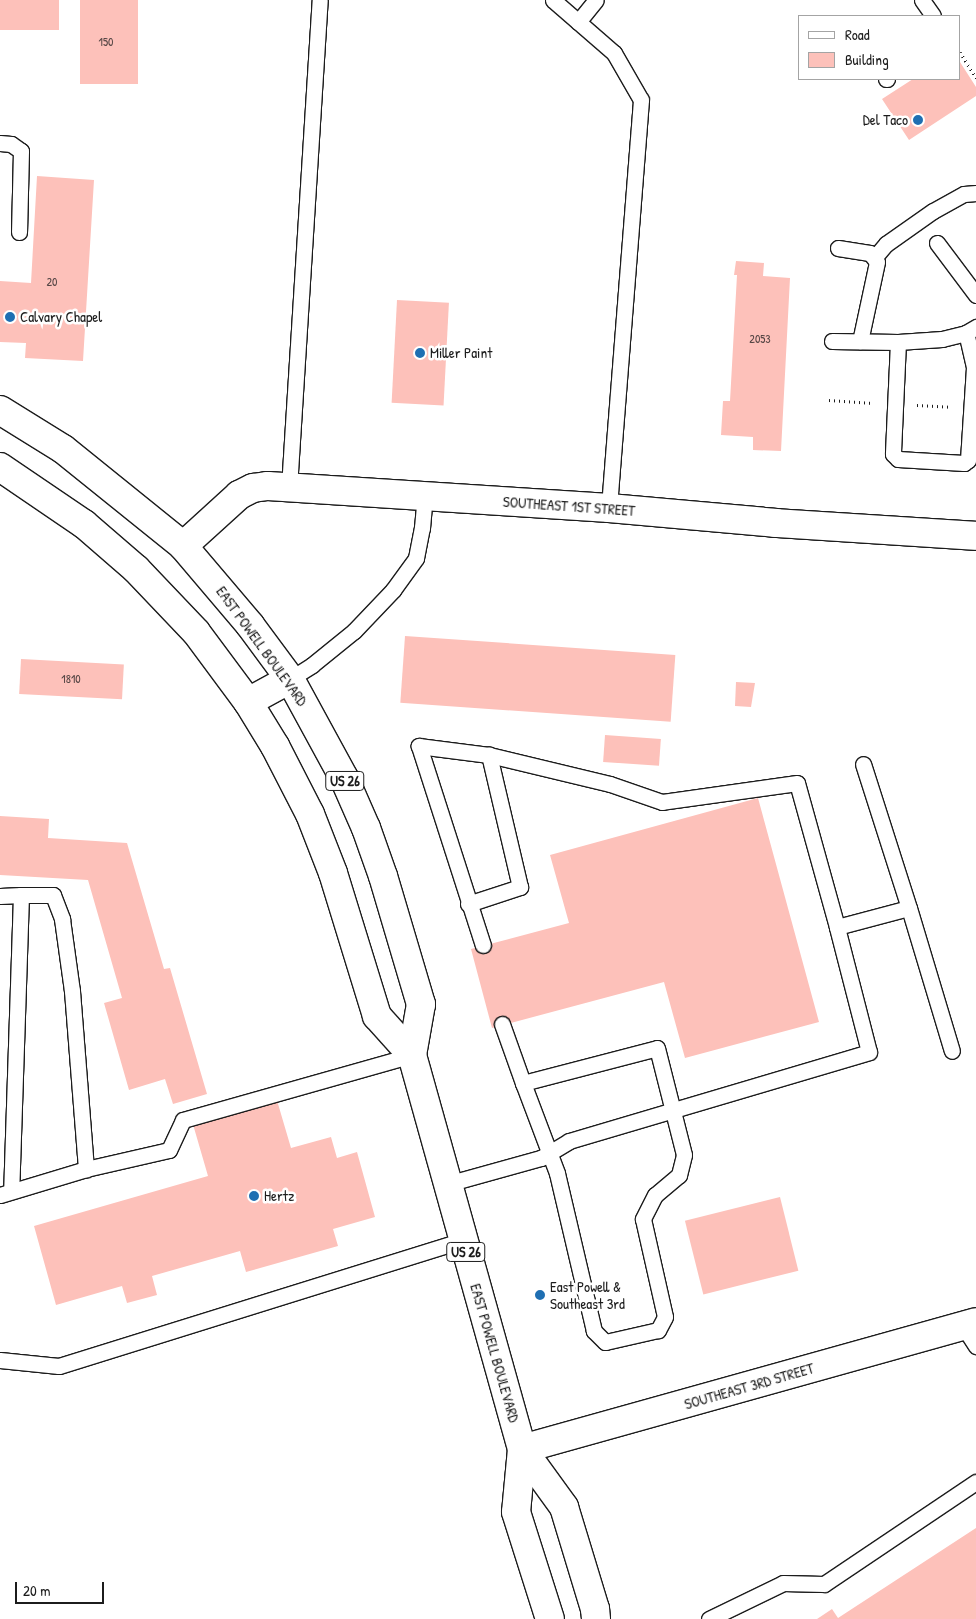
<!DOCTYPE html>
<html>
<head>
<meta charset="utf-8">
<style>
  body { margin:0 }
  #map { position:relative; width:976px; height:1619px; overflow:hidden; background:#fff; font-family:"Patrick Hand",sans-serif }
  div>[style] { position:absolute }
  .building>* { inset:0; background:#fdc1ba; transform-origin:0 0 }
  .path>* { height:3px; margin-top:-1.5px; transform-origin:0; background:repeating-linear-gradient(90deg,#1c1c1c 0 1px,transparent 0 5px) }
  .roads { filter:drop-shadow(1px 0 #1c1c1c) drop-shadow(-1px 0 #1c1c1c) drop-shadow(0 1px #1c1c1c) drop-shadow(0 -1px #1c1c1c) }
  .lane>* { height:15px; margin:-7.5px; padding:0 7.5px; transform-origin:7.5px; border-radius:7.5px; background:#fff }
  .secondary>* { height:28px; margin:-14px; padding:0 14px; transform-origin:14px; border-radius:14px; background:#fff }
  .primary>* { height:28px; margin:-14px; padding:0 14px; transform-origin:14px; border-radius:14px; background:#fff }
  .dots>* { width:14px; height:14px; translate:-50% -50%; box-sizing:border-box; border:2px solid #fff; border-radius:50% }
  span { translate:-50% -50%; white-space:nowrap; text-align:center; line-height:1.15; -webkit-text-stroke:5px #fff; paint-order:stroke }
  .number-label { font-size:12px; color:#544544 }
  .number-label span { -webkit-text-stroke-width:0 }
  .shield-label span { padding:1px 4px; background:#fff; border:1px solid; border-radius:4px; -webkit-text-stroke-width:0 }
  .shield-label { font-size:14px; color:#1c1c1c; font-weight:700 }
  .poi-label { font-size:15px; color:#1c1c1c }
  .right { translate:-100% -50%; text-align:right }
  .left { translate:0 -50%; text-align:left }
  .street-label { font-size:15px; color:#1c1c1c }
  .legend { position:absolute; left:798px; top:15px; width:162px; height:65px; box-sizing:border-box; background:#fff; border:1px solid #a4a4a4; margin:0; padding:6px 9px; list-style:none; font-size:15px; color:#1c1c1c }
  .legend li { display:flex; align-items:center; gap:10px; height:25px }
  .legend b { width:25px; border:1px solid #a4a4a4 }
  .scale { position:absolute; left:15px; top:1582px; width:89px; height:22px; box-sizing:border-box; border:2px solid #1c1c1c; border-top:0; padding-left:6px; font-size:15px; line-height:18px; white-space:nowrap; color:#1c1c1c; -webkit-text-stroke:4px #fff; paint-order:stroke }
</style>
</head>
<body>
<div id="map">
  <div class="building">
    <i style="left:0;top:0;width:59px;height:30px"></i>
    <i style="left:80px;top:0;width:58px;height:84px"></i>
    <i style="clip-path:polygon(960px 62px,976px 87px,976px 96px,909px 140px,882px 99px,913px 79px,960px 79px)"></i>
    <i style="clip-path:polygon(37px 176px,94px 180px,83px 361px,25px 358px,26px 343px,0 342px,0 281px,31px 283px)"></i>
    <i style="clip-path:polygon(736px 261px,764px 263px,763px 276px,790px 278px,781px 451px,753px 450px,753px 437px,721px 435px,723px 401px,730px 401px,737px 275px,734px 275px)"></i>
    <i style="left:397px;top:300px;width:52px;height:103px;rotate:3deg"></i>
    <i style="left:405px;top:636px;width:271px;height:67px;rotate:4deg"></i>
    <i style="left:21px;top:659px;width:103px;height:35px;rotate:3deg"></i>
    <i style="clip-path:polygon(736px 682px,755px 683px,751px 707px,735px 706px)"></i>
    <i style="left:605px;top:735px;width:56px;height:27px;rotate:4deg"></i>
    <i style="clip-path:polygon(758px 798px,819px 1022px,685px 1058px,664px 982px,492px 1028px,471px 949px,569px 923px,550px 855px)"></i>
    <i style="clip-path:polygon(0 816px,49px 819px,48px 838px,127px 843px,164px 969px,170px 968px,207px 1094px,173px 1104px,165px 1079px,129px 1090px,104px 1003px,122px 998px,88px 880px,0 875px)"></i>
    <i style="clip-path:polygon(276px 1097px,291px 1148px,331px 1137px,337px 1158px,357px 1152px,375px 1217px,333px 1229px,338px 1246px,246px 1272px,240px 1251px,152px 1276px,157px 1295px,127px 1303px,122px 1286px,56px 1305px,34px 1226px,208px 1176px,192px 1121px)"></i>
    <i style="left:780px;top:1197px;width:76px;height:98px;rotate:76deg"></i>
    <i style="clip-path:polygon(976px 1528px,976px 1619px,817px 1619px,832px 1609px,838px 1618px)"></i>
  </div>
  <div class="path">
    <i style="left:960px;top:52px;width:31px;rotate:58deg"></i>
    <i style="left:829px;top:400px;width:44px;rotate:3.9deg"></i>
    <i style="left:917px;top:405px;width:33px;rotate:3deg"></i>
  </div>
  <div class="roads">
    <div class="lane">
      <i style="left:553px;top:0;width:81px;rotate:41deg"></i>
      <i style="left:614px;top:53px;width:54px;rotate:60.1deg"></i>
      <i style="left:641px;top:100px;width:409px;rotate:94.5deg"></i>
      <i style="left:922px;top:0;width:19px;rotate:55deg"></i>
      <i style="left:578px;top:22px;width:28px;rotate:-51deg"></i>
      <i style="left:886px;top:79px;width:1px"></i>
      <i style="left:0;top:143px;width:11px;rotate:5deg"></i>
      <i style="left:11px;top:144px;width:12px;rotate:35deg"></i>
      <i style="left:21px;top:151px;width:81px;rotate:91.4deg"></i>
      <i style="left:937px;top:243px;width:65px;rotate:53.1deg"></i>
      <i style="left:838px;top:248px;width:32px;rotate:9deg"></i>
      <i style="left:870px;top:253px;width:11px;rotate:52deg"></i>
      <i style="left:877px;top:262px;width:81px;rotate:102.1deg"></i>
      <i style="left:875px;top:257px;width:17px;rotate:-50deg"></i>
      <i style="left:886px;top:244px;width:57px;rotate:-35.1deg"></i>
      <i style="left:933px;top:211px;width:35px;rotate:-29deg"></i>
      <i style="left:964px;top:194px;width:12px;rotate:-5deg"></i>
      <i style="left:832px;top:341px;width:66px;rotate:0.9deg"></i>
      <i style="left:898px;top:342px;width:44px;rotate:-3.9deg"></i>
      <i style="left:942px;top:339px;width:25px;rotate:-14deg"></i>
      <i style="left:966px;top:333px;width:12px;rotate:-31deg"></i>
      <i style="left:898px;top:342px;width:112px;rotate:92.6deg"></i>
      <i style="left:893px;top:454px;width:7px;rotate:45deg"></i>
      <i style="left:898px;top:459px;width:66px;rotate:3.5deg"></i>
      <i style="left:964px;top:463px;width:5px;rotate:-37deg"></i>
      <i style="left:968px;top:460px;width:93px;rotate:-86.3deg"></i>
      <i style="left:974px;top:367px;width:35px;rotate:-103deg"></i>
      <i style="left:289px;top:488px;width:489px;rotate:-86.4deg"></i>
      <i style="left:290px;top:679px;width:26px;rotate:-32deg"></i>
      <i style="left:312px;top:665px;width:54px;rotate:-39deg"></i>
      <i style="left:354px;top:631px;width:57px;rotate:-46.4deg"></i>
      <i style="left:393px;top:590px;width:39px;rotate:-54deg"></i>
      <i style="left:416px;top:558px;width:31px;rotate:-79deg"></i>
      <i style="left:422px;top:528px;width:32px;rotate:-85deg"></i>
      <i style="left:21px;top:895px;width:32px"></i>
      <i style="left:53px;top:895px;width:26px;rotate:69deg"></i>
      <i style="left:62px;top:919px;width:73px;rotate:82.1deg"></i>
      <i style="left:72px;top:991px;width:179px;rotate:85.5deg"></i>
      <i style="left:0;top:896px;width:21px;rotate:-3deg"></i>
      <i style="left:21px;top:895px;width:296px;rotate:91.9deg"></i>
      <i style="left:468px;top:904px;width:55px;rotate:-18.1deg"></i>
      <i style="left:520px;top:887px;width:136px;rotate:-103.2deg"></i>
      <i style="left:909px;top:908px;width:149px;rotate:73.3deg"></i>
      <i style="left:837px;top:927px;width:74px;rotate:-14.8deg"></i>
      <i style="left:909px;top:908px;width:151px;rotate:-107.7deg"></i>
      <i style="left:502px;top:1024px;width:63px;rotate:70.4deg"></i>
      <i style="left:657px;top:1048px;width:110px;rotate:75.8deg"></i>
      <i style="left:684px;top:1155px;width:21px;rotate:104deg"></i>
      <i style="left:679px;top:1175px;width:31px;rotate:140deg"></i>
      <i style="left:655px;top:1195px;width:27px;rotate:117deg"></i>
      <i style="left:643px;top:1219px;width:100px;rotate:77.3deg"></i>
      <i style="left:665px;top:1317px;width:15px;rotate:118deg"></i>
      <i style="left:658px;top:1330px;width:54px;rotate:167.2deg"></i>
      <i style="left:605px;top:1342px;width:16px;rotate:-135deg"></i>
      <i style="left:594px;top:1331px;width:162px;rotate:-103.2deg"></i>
      <i style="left:557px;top:1173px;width:96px;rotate:-110.7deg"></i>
      <i style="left:523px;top:1083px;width:138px;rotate:-14.6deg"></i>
      <i style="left:447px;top:1184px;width:98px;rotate:-15.5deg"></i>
      <i style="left:541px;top:1158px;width:33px;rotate:-31deg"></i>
      <i style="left:569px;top:1141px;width:313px;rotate:-16.5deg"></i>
      <i style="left:869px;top:1052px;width:129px;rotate:-104.4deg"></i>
      <i style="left:837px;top:927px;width:149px;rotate:-105.5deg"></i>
      <i style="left:797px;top:783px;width:136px;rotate:172deg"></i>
      <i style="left:662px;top:802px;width:55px;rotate:-160.9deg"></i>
      <i style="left:610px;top:784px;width:124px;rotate:-166.5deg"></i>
      <i style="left:489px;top:755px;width:71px;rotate:-172.7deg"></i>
      <i style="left:419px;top:746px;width:209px;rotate:72.2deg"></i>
      <i style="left:0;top:1195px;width:90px;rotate:-16.8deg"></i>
      <i style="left:86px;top:1169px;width:85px;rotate:-12.9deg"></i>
      <i style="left:169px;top:1150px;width:33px;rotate:-65deg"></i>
      <i style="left:183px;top:1120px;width:238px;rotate:-15.8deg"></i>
      <i style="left:963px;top:1326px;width:24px;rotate:57deg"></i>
      <i style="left:0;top:1360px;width:59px;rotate:5.8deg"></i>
      <i style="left:59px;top:1366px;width:423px;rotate:-17.3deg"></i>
      <i style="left:709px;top:1619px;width:82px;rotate:-25.9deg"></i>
      <i style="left:783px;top:1583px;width:41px;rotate:1.4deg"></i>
      <i style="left:824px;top:1584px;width:183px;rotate:-33.9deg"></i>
    </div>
    <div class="secondary">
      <i style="left:183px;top:546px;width:76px;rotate:-42.3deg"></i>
      <i style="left:239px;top:495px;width:16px;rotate:-27deg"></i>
      <i style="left:253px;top:488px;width:15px;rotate:-8deg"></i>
      <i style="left:268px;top:486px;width:342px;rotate:3.7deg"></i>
      <i style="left:609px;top:508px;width:168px;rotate:5.1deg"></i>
      <i style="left:776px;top:523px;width:200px;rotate:3.7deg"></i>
      <i style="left:522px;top:1449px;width:471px;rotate:-15.6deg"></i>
    </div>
    <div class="primary">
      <i style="left:0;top:410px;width:74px;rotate:31.8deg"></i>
      <i style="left:63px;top:449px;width:154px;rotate:38.9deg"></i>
      <i style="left:183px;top:546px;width:104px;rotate:49.7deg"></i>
      <i style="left:250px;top:625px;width:67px;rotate:53.5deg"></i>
      <i style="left:290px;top:679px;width:113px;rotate:61.4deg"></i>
      <i style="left:344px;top:778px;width:55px;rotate:66.3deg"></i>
      <i style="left:366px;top:828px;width:51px;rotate:70.5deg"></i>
      <i style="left:383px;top:876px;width:134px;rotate:73.5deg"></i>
      <i style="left:421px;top:1004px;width:52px;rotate:100deg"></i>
      <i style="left:412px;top:1055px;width:409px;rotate:74.4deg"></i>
      <i style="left:522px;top:1449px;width:72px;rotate:54.1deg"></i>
      <i style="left:564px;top:1507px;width:107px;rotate:73.1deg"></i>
      <i style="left:595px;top:1609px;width:10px;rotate:84deg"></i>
      <i style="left:0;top:467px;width:102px;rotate:34.2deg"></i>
      <i style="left:84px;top:524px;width:69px;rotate:40.9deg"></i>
      <i style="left:136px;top:569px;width:87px;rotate:46.4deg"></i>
      <i style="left:196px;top:632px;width:87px;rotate:53.4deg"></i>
      <i style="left:248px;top:702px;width:52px;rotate:58.5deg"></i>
      <i style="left:275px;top:746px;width:76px;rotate:62.8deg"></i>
      <i style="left:310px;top:814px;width:63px;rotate:68.7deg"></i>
      <i style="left:333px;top:873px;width:150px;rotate:72.9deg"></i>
      <i style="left:377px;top:1016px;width:52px;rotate:48.1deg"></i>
      <i style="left:248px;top:702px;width:48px;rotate:-28.7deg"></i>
      <i style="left:522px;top:1449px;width:63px;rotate:95.4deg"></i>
      <i style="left:516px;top:1512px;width:112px;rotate:72.4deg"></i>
    </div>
  </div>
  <div class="dots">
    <i style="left:918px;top:120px;background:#1f6fb2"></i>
    <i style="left:10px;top:317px;background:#1f6fb2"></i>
    <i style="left:420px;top:353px;background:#1f6fb2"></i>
    <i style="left:254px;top:1196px;background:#1f6fb2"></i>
    <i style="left:540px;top:1295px;background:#1f6fb2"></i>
  </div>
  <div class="number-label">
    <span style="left:106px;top:42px">150</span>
    <span style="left:52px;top:282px">20</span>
    <span style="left:760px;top:339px">2053</span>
    <span style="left:71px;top:679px">1810</span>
  </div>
  <div class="shield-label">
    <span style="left:345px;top:781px">US 26</span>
    <span style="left:466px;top:1252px">US 26</span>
  </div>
  <div class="poi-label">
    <span class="right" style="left:908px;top:120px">Del Taco</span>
    <span class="left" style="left:20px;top:317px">Calvary Chapel</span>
    <span class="left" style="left:430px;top:353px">Miller Paint</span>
    <span class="left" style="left:264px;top:1196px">Hertz</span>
    <span class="left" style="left:550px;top:1295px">East Powell &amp;<br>Southeast 3rd</span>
  </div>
  <div class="street-label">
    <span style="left:569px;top:506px;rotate:4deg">SOUTHEAST 1ST STREET</span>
    <span style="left:262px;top:646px;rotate:54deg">EAST POWELL BOULEVARD</span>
    <span style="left:495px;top:1353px;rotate:74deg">EAST POWELL BOULEVARD</span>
    <span style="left:749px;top:1386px;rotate:-16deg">SOUTHEAST 3RD STREET</span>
  </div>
  <ul class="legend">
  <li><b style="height:6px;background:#fff"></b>Road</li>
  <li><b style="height:14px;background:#fdc1ba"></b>Building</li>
  </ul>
  <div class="scale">20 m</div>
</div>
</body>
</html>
